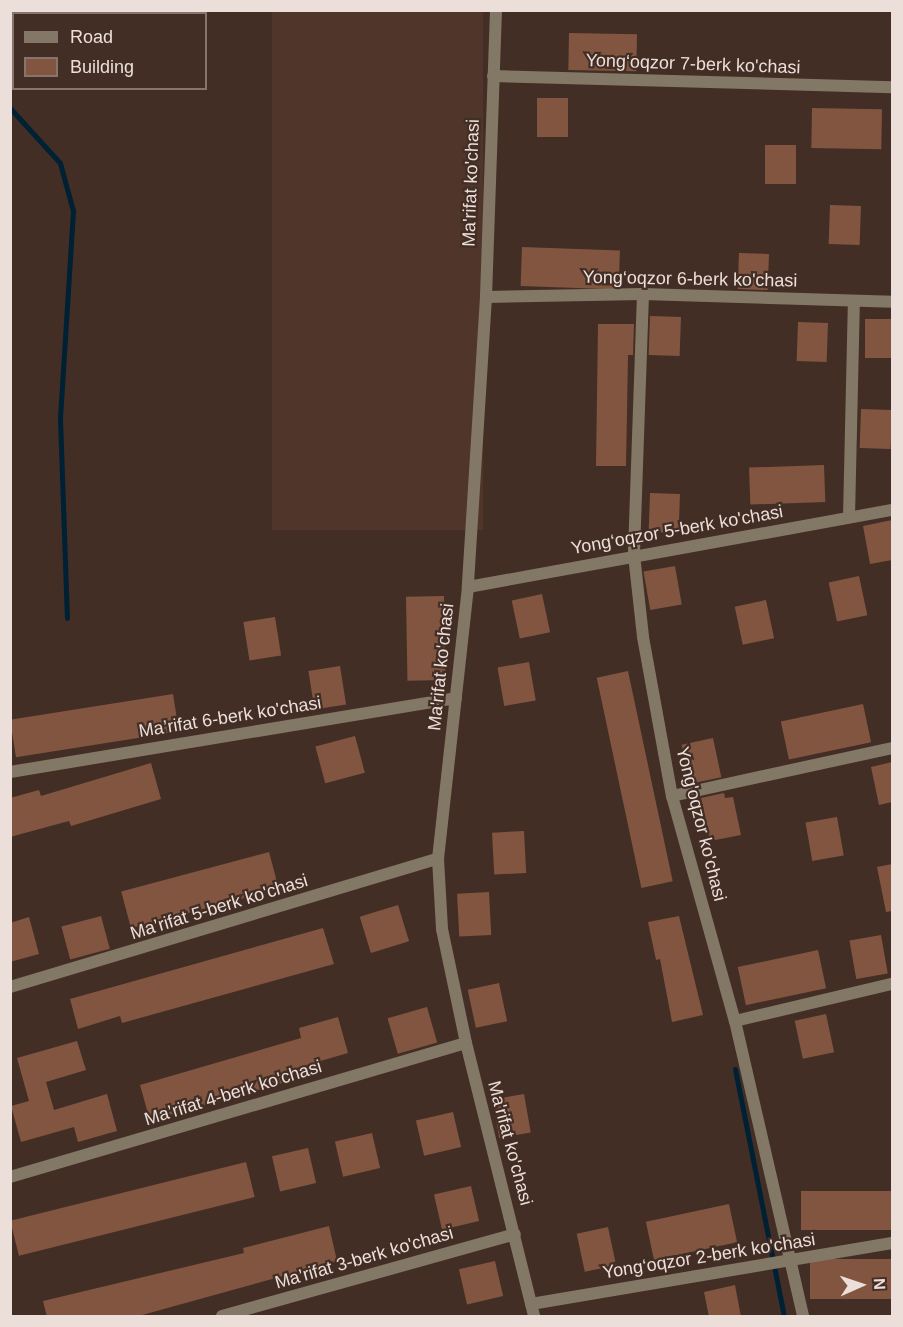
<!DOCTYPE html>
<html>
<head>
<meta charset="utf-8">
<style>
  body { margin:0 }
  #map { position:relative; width:903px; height:1327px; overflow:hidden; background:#422e25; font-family:Arial,sans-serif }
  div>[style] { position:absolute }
  .built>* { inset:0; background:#4f352a; transform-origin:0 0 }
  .stream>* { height:5px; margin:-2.5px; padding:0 2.5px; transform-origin:2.5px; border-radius:2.5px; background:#002034 }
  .building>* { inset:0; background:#825541; transform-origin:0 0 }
  .minor>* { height:12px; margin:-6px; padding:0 6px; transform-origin:6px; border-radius:6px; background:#837866 }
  span { translate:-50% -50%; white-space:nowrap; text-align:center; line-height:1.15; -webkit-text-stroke:4.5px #422e25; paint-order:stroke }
  .street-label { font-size:18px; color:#ecded9 }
  .frame { position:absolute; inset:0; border:12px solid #ecded9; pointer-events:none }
  .legend { position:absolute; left:12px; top:12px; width:195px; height:78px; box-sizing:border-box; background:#422e25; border:2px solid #86746d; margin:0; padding:8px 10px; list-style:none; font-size:18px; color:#ecded9 }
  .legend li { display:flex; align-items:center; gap:12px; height:30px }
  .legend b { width:30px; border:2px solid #86746d }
  .north { position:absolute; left:831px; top:1255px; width:60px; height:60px; -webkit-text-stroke:4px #422e25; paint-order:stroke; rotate:87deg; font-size:16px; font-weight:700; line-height:24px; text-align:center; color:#ecded9 }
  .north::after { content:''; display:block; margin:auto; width:21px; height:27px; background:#ecded9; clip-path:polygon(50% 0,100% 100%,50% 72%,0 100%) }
</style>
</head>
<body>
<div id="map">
  <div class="built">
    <i style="left:272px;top:11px;width:211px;height:519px"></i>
  </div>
  <div class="stream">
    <i style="left:10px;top:108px;width:74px;rotate:47.7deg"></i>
    <i style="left:60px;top:163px;width:50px;rotate:74.8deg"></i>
    <i style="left:73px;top:211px;width:208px;rotate:93.6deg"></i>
    <i style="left:60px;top:419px;width:199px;rotate:88deg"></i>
    <i style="left:735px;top:1069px;width:252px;rotate:78.8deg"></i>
  </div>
  <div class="building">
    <i style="left:569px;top:33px;width:68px;height:37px;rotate:1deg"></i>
    <i style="left:537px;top:98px;width:31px;height:39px"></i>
    <i style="left:812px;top:108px;width:70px;height:40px;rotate:1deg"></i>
    <i style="left:765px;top:145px;width:31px;height:39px"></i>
    <i style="left:830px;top:205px;width:31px;height:39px;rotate:2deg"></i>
    <i style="left:522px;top:247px;width:98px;height:39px;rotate:2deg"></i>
    <i style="left:739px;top:253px;width:30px;height:36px;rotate:2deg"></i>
    <i style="left:650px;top:316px;width:31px;height:39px;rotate:2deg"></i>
    <i style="left:865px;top:319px;width:27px;height:39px"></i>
    <i style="left:798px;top:322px;width:30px;height:39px;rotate:2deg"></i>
    <i style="clip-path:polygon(598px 324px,634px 324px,633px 355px,628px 355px,626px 466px,596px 466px)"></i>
    <i style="left:861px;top:409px;width:31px;height:39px;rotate:2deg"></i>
    <i style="left:824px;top:465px;width:37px;height:75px;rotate:88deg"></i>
    <i style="left:650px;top:493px;width:30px;height:39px;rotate:2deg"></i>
    <i style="clip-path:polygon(892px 520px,892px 560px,870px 564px,863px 526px)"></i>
    <i style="left:675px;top:566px;width:39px;height:32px;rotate:80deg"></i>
    <i style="left:859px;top:576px;width:40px;height:31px;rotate:78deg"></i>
    <i style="left:542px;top:594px;width:39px;height:31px;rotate:78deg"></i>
    <i style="left:444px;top:596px;width:84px;height:38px;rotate:89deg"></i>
    <i style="left:766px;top:600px;width:39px;height:32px;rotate:78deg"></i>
    <i style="left:275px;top:617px;width:39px;height:32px;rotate:81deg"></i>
    <i style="left:529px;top:662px;width:39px;height:32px;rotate:80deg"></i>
    <i style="left:340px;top:666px;width:39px;height:32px;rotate:81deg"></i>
    <i style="left:628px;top:671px;width:215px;height:32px;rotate:78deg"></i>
    <i style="left:173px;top:694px;width:38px;height:165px;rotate:81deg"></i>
    <i style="left:863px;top:704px;width:39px;height:84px;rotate:78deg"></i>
    <i style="left:355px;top:736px;width:38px;height:41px;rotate:75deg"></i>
    <i style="left:713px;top:738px;width:40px;height:32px;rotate:78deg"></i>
    <i style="clip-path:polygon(892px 762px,892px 802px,879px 805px,871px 767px)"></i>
    <i style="clip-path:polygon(151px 763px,161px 799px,71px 826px,69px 821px,10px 837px,10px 798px,39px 790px,41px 796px)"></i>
    <i style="clip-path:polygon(724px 793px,725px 798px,733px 797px,741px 835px,710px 841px,701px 798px)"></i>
    <i style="left:837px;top:817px;width:39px;height:32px;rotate:80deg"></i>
    <i style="left:524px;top:831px;width:42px;height:32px;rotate:87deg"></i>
    <i style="left:269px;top:852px;width:38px;height:153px;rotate:75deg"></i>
    <i style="clip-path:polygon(892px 864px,892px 911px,886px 912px,877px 867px)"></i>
    <i style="left:489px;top:892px;width:43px;height:32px;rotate:87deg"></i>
    <i style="left:398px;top:905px;width:38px;height:40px;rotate:73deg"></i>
    <i style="left:101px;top:916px;width:34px;height:41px;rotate:75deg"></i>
    <i style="clip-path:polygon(679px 916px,703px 1015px,672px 1022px,660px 959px,656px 960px,648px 922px)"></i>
    <i style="clip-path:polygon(29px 917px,39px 954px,10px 962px,10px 923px)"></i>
    <i style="clip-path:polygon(323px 928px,334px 964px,122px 1023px,120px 1016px,78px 1029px,70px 999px)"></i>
    <i style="left:881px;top:935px;width:39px;height:32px;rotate:80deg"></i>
    <i style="left:818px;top:950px;width:39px;height:82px;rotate:78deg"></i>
    <i style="left:499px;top:983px;width:39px;height:32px;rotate:78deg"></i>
    <i style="left:427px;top:1007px;width:37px;height:41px;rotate:74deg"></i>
    <i style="left:826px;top:1014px;width:39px;height:32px;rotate:78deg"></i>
    <i style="clip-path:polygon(338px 1017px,348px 1053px,286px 1071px,289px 1081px,150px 1121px,140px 1085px,301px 1038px,299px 1028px)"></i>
    <i style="clip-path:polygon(77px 1041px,86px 1070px,46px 1082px,54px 1110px,107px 1094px,117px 1131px,78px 1142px,74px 1127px,21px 1142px,11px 1106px,29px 1101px,17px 1058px)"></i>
    <i style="left:524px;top:1094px;width:39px;height:32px;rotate:80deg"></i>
    <i style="left:453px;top:1112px;width:36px;height:38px;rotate:77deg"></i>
    <i style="left:372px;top:1133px;width:36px;height:38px;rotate:77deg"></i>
    <i style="left:308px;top:1148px;width:36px;height:37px;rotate:77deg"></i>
    <i style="left:246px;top:1162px;width:36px;height:243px;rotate:76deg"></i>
    <i style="left:471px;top:1186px;width:36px;height:38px;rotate:77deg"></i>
    <i style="left:892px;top:1191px;width:39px;height:91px;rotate:90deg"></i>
    <i style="left:729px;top:1204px;width:39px;height:85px;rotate:78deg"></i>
    <i style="clip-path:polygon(329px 1226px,337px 1261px,135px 1317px,47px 1317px,43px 1301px,244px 1253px,243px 1248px)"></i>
    <i style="left:608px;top:1227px;width:39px;height:32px;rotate:78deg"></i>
    <i style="left:892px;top:1259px;width:40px;height:82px;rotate:90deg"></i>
    <i style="left:495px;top:1261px;width:36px;height:37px;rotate:77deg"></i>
    <i style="clip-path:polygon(735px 1285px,741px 1317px,709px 1317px,704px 1292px)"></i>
  </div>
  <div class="minor">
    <i style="left:496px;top:10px;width:287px;rotate:92deg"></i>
    <i style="left:486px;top:297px;width:291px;rotate:93.6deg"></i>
    <i style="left:468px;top:587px;width:274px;rotate:96.3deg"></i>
    <i style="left:438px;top:859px;width:70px;rotate:86.7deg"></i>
    <i style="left:442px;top:929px;width:116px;rotate:78.1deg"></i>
    <i style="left:466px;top:1043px;width:281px;rotate:76deg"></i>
    <i style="left:493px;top:76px;width:399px;rotate:1.6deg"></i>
    <i style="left:643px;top:294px;width:261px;rotate:92deg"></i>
    <i style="left:634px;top:555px;width:82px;rotate:83.7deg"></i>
    <i style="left:643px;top:637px;width:162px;rotate:79.7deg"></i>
    <i style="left:672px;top:796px;width:234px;rotate:74.4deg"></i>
    <i style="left:735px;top:1021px;width:303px;rotate:77deg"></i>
    <i style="left:486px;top:297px;width:157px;rotate:-1.1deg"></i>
    <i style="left:643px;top:294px;width:249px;rotate:1.8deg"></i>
    <i style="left:849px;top:517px;width:216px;rotate:-88.7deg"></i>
    <i style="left:468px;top:587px;width:431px;rotate:-10.3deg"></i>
    <i style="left:10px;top:772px;width:452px;rotate:-9.4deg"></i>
    <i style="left:672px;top:796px;width:225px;rotate:-12.3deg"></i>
    <i style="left:10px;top:987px;width:447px;rotate:-16.7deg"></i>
    <i style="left:735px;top:1021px;width:161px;rotate:-13.3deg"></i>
    <i style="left:10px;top:1177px;width:475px;rotate:-16.4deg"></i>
    <i style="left:531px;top:1304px;width:366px;rotate:-9.6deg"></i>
    <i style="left:222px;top:1316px;width:304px;rotate:-15.6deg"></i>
  </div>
  <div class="street-label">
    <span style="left:693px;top:64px;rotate:2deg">Yong‘oqzor 7-berk ko'chasi</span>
    <span style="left:471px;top:183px;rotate:-88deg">Ma'rifat ko'chasi</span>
    <span style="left:690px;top:279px;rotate:1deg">Yong‘oqzor 6-berk ko'chasi</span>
    <span style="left:677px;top:530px;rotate:-10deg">Yong‘oqzor 5-berk ko'chasi</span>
    <span style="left:441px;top:667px;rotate:-84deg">Ma'rifat ko'chasi</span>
    <span style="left:230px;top:717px;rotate:-9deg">Ma’rifat 6-berk ko'chasi</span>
    <span style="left:701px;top:824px;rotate:76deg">Yong'oqzor ko'chasi</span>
    <span style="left:219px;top:907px;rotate:-17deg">Ma’rifat 5-berk ko'chasi</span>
    <span style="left:233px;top:1093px;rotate:-17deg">Ma’rifat 4-berk ko'chasi</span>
    <span style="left:510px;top:1143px;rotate:75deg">Ma'rifat ko'chasi</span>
    <span style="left:709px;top:1256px;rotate:-9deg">Yong‘oqzor 2-berk ko'chasi</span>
    <span style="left:364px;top:1258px;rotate:-16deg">Ma’rifat 3-berk ko'chasi</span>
  </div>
  <div class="frame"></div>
  <ul class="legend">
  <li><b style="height:8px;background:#837866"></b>Road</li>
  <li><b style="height:16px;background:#825541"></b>Building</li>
  </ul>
  <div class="north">N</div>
</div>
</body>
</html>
